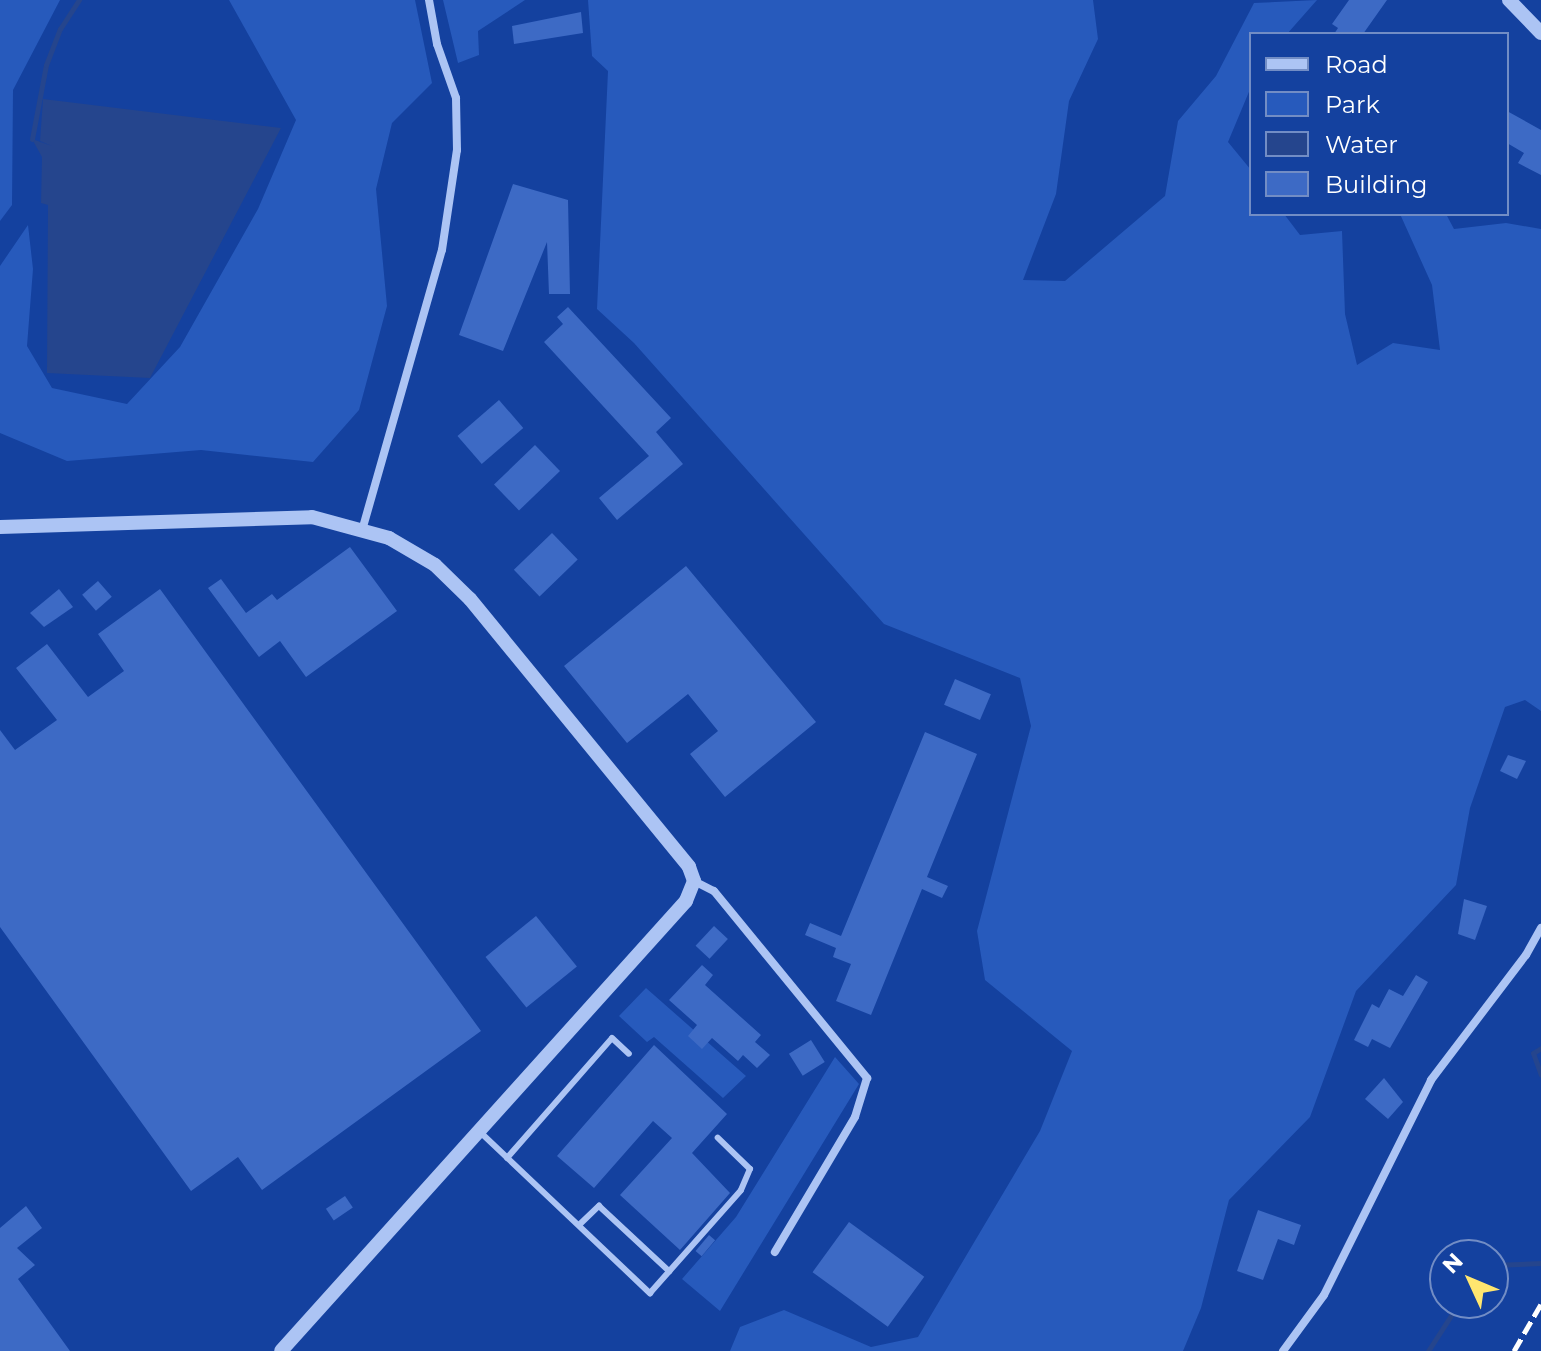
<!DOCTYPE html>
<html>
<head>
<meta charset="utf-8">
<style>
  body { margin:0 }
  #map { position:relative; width:1541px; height:1351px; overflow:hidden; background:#14419f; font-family:Montserrat,sans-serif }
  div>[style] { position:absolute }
  .green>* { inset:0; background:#275abc }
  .water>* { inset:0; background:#25458d }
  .stream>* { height:5px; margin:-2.5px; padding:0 2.5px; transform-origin:2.5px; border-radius:2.5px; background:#25458d }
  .building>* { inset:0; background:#3d6ac5; transform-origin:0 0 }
  .service>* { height:6px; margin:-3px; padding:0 3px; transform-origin:3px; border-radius:3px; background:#acc4f4 }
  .minor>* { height:8px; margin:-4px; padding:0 4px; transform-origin:4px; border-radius:4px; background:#acc4f4 }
  .tertiary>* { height:14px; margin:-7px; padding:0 7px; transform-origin:7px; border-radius:7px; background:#acc4f4 }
  .rail>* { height:5px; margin-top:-2.5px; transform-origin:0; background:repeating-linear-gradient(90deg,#fff 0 14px,transparent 0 20px) }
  span { translate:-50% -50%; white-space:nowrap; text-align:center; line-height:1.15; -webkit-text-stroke:8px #14419f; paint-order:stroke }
  .legend { position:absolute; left:1249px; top:32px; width:260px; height:184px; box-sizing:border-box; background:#14419f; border:2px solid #728dc5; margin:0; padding:10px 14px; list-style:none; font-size:24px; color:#fff }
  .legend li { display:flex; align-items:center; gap:16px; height:40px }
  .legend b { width:40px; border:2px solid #728dc5 }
  .north { position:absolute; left:1429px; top:1239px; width:80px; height:80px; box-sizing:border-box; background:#14419f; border:2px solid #728dc5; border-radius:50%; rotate:314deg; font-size:22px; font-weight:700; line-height:32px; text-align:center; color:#fff }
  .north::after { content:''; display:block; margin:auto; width:28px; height:36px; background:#ffe66f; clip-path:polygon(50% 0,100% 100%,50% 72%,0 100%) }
</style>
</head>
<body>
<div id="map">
  <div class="green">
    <i style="clip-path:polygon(0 0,60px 0,13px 90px,12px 205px,0 221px)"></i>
    <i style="clip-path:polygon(229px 0,415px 0,432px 83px,392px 123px,376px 189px,387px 306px,359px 410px,313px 462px,201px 450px,67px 461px,0 433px,0 266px,28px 225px,33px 269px,27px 346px,52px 388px,127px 404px,180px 347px,258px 209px,296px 120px)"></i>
    <i style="clip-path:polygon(443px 0,525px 0,478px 31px,479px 55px,458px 63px)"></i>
    <i style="clip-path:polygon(588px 0,1093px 0,1098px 39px,1069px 101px,1056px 194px,1023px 280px,1065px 281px,1165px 196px,1178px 121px,1216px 76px,1254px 3px,1317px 0,1287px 34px,1251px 34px,1251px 87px,1228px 142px,1251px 170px,1251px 214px,1284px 214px,1300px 235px,1342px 231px,1345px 314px,1357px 365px,1393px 343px,1440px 350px,1432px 285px,1400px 214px,1446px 214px,1454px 229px,1506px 223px,1541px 229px,1541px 711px,1525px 700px,1505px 707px,1470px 808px,1456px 885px,1356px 991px,1310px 1117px,1229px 1200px,1201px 1308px,1183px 1351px,730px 1351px,740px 1327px,784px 1310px,871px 1347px,918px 1337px,1040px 1131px,1072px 1051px,985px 980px,977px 931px,1031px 726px,1020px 678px,884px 624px,634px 343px,597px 309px,608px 71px,592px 56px)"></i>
    <i style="clip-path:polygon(646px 988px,746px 1076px,723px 1098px,654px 1037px,647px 1042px,619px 1016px)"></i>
    <i style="clip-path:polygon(835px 1057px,859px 1084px,720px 1311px,682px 1279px,736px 1217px)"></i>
  </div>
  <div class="water">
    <i style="clip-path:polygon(43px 99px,281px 128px,150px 378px,47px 373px,48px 205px,41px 203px,42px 157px,32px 139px,52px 146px,40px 141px)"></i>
  </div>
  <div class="stream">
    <i style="left:32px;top:139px;width:75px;rotate:-79.3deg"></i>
    <i style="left:46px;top:65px;width:39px;rotate:-69deg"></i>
    <i style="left:60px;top:29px;width:35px;rotate:-57deg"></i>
    <i style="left:1541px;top:1048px;width:9px;rotate:148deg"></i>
    <i style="left:1533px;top:1053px;width:23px;rotate:70deg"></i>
    <i style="left:1493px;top:1265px;width:48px;rotate:-2.4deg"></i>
    <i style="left:1428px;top:1351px;width:57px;rotate:-57.1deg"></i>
  </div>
  <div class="building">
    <i style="clip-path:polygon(1349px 0,1387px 0,1363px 34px,1334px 34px,1338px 28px,1332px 24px)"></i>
    <i style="clip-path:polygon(581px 12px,583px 33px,514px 44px,512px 26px)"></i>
    <i style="clip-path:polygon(1507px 111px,1541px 130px,1541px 175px,1518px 163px,1524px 153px,1507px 143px)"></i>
    <i style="clip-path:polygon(513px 184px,568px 200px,570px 294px,549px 294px,547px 242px,503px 351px,459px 335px)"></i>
    <i style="clip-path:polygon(568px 307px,671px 418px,656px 432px,683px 464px,617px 520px,599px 498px,649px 456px,544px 342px,563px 324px,557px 317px)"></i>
    <i style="left:499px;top:400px;width:37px;height:55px;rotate:49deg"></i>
    <i style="left:535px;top:445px;width:36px;height:57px;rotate:46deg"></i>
    <i style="left:552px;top:533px;width:37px;height:53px;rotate:46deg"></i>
    <i style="clip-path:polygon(350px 547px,397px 611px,306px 677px,280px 641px,259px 657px,208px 588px,221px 579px,246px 613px,272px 594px,277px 600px)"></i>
    <i style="clip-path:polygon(686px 566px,816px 722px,725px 797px,690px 754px,718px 731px,688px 694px,627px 743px,564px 666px)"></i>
    <i style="left:98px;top:581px;width:21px;height:21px;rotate:49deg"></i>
    <i style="clip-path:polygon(59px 589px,73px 607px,44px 627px,30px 613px)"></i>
    <i style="clip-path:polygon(160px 589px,481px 1031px,262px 1190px,238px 1157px,191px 1191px,0 927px,0 730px,15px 750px,57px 720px,16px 668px,47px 644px,88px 697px,124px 671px,98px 634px)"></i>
    <i style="left:955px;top:679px;width:39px;height:28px;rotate:23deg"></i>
    <i style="clip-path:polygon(925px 732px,977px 754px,927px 877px,948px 886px,942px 898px,922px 889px,871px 1015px,836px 1001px,851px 964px,833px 957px,836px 948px,805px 935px,810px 923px,841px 936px)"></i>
    <i style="clip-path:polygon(1508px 755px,1526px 761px,1517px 779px,1500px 771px)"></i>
    <i style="clip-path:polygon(1464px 899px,1487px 906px,1475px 940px,1458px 934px)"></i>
    <i style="left:536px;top:916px;width:65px;height:65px;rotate:51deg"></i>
    <i style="left:714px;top:926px;width:19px;height:27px;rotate:43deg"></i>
    <i style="clip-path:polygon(702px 965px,713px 975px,705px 985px,761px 1035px,755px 1042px,770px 1055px,757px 1068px,743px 1055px,738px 1061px,712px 1038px,702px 1049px,688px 1036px,697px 1025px,669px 1000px)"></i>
    <i style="clip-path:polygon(1416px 975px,1428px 982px,1390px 1048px,1372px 1039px,1368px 1047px,1354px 1040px,1372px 1004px,1379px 1008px,1389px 989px,1403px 996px)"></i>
    <i style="left:811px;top:1040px;width:26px;height:26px;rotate:58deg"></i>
    <i style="clip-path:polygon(654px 1045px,727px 1114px,692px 1153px,730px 1193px,680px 1250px,620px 1195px,672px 1138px,653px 1121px,594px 1188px,557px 1156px)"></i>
    <i style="clip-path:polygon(1384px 1078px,1403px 1102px,1388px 1119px,1365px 1099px)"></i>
    <i style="left:345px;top:1196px;width:14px;height:23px;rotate:56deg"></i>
    <i style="clip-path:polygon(26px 1206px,42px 1228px,17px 1248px,35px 1265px,18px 1279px,70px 1351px,0 1351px,0 1228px)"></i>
    <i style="clip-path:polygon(1258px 1210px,1301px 1225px,1294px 1245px,1278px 1239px,1263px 1280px,1237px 1271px)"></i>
    <i style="left:849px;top:1222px;width:93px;height:62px;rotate:36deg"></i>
    <i style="left:709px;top:1235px;width:8px;height:21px;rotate:40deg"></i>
  </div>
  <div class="service">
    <i style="left:479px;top:1131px;width:236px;rotate:43.5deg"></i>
    <i style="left:650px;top:1293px;width:137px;rotate:-48.5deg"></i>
    <i style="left:741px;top:1190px;width:23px;rotate:-67deg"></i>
    <i style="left:750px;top:1169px;width:45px;rotate:-135.9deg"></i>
    <i style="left:507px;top:1158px;width:159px;rotate:-48.8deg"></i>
    <i style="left:612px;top:1038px;width:23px;rotate:43deg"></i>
    <i style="left:579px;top:1225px;width:28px;rotate:-44deg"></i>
    <i style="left:599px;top:1206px;width:96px;rotate:42.9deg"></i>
  </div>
  <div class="minor">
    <i style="left:363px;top:527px;width:288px;rotate:-74.1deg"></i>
    <i style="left:442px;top:250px;width:101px;rotate:-81.5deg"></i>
    <i style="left:457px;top:150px;width:52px;rotate:-91.1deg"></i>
    <i style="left:456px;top:98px;width:57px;rotate:-109.4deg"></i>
    <i style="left:437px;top:44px;width:45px;rotate:-100.3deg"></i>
    <i style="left:694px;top:881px;width:22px;rotate:27deg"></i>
    <i style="left:714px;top:891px;width:242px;rotate:50.7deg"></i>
    <i style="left:867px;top:1078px;width:41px;rotate:107.1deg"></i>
    <i style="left:855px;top:1117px;width:157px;rotate:120.7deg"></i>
    <i style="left:1283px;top:1351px;width:69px;rotate:-53.8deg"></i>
    <i style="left:1324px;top:1295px;width:240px;rotate:-63.5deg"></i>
    <i style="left:1431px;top:1080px;width:157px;rotate:-52.8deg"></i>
    <i style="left:1526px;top:955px;width:31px;rotate:-61deg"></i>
  </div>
  <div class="tertiary">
    <i style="left:1509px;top:0;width:46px;rotate:45.9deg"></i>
    <i style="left:0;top:527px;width:312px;rotate:-1.8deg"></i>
    <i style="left:312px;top:517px;width:80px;rotate:15.3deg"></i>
    <i style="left:389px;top:538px;width:53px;rotate:30.4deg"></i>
    <i style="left:435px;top:565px;width:49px;rotate:44.2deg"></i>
    <i style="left:470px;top:599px;width:346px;rotate:50.7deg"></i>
    <i style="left:689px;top:867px;width:15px;rotate:70deg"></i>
    <i style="left:694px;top:881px;width:22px;rotate:112deg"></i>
    <i style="left:686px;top:901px;width:605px;rotate:131.99deg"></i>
  </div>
  <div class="rail">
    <i style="left:1514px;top:1351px;width:54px;rotate:-60.1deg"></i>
  </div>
  <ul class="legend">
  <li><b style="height:10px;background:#acc4f4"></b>Road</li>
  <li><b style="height:22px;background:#275abc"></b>Park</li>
  <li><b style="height:22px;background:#25458d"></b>Water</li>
  <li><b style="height:22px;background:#3d6ac5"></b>Building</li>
  </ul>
  <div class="north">N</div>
</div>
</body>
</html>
